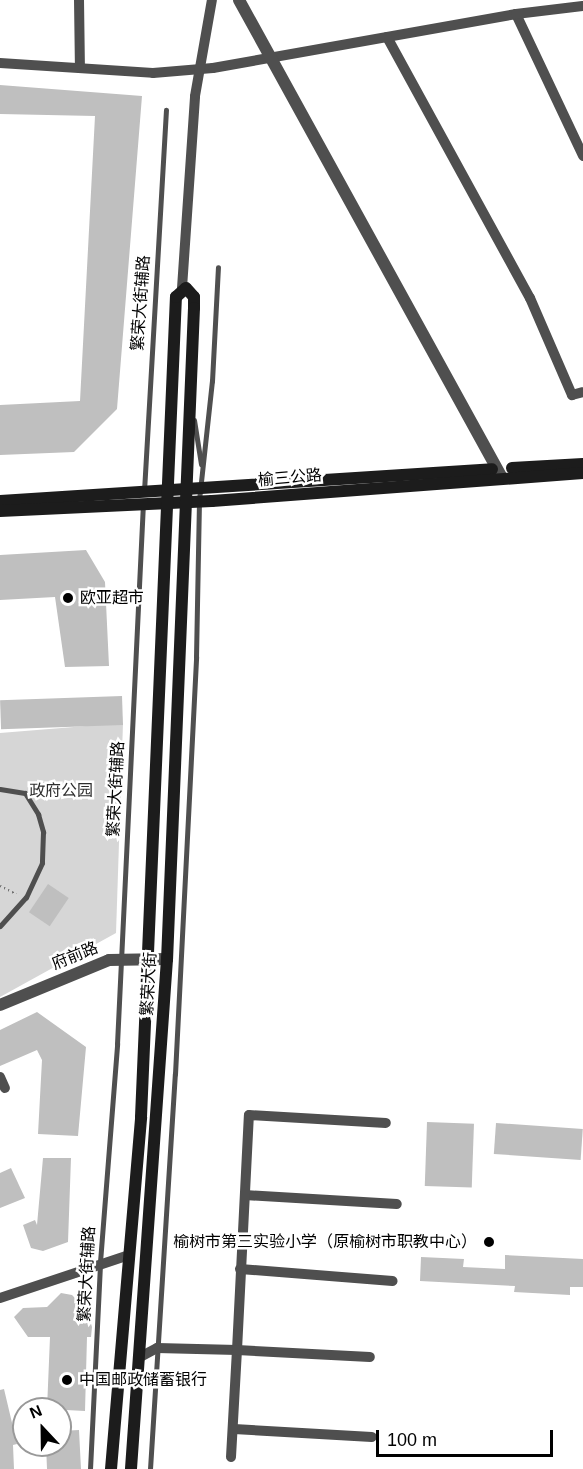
<!DOCTYPE html>
<html>
<head>
<meta charset="utf-8">
<style>
  body { margin:0 }
  #map { position:relative; width:583px; height:1469px; overflow:hidden; background:#fff; font-family:Arial,"Noto Sans SC",sans-serif }
  div>[style] { position:absolute }
  .green>* { inset:0; background:#d6d6d6 }
  .building>* { inset:0; background:#bfbfbf; transform-origin:0 0 }
  .path>* { height:2px; margin-top:-1px; transform-origin:0; background:repeating-linear-gradient(90deg,#717171 0 1.5px,transparent 0 4.5px) }
  .service>* { height:5px; margin:-2.5px; padding:0 2.5px; transform-origin:2.5px; border-radius:2.5px; background:#4f4f4f }
  .minor>* { height:10px; margin:-5px; padding:0 5px; transform-origin:5px; border-radius:5px; background:#4f4f4f }
  .tertiary>* { height:12px; margin:-6px; padding:0 6px; transform-origin:6px; border-radius:6px; background:#4f4f4f }
  .secondary>* { height:12px; margin:-6px; padding:0 6px; transform-origin:6px; border-radius:6px; background:#1c1c1c }
  .dots>* { width:16px; height:16px; translate:-50% -50%; box-sizing:border-box; border:3px solid #fff; border-radius:50% }
  span { translate:-50% -50%; white-space:nowrap; text-align:center; line-height:1.15; -webkit-text-stroke:5px #fff; paint-order:stroke }
  .street-label { font-size:16px; color:#000 }
  .poi-label { font-size:16px; color:#000 }
  .left { translate:0 -50%; text-align:left }
  .right { translate:-100% -50%; text-align:right }
  .park-label { font-size:16px; color:#2d2d2d }
  .north { position:absolute; left:12px; top:1397px; width:60px; height:60px; box-sizing:border-box; background:#fff; border:2px solid #999; border-radius:50%; rotate:338deg; font-size:16px; font-weight:700; line-height:24px; text-align:center; color:#000 }
  .north::after { content:''; display:block; margin:auto; width:21px; height:27px; background:#000; clip-path:polygon(50% 0,100% 100%,50% 72%,0 100%) }
  .scale { position:absolute; left:376px; top:1430px; width:177px; height:27px; box-sizing:border-box; border:3px solid #000; border-top:0; padding-left:8px; font-size:18px; line-height:21px; white-space:nowrap; color:#000; -webkit-text-stroke:4px #fff; paint-order:stroke }
</style>
</head>
<body>
<div id="map">
  <div class="green">
    <i style="clip-path:polygon(123px 723px,116px 933px,0 997px,0 733px)"></i>
  </div>
  <div class="building">
    <i style="clip-path:polygon(0 85px,142px 96px,117px 409px,74px 452px,0 455px,0 405px,80px 401px,95px 116px,0 114px)"></i>
    <i style="clip-path:polygon(86px 550px,105px 582px,109px 666px,65px 667px,55px 597px,0 600px,0 555px)"></i>
    <i style="left:122px;top:696px;width:29px;height:122px;rotate:88deg"></i>
    <i style="left:48px;top:884px;width:25px;height:34px;rotate:34deg"></i>
    <i style="clip-path:polygon(37px 1012px,86px 1047px,78px 1136px,38px 1134px,42px 1060px,37px 1050px,0 1066px,0 1030px)"></i>
    <i style="left:427px;top:1122px;width:47px;height:64px;rotate:2deg"></i>
    <i style="left:496px;top:1123px;width:87px;height:31px;rotate:4deg"></i>
    <i style="clip-path:polygon(43px 1158px,71px 1158px,68px 1242px,43px 1251px,31px 1248px,23px 1225px,35px 1220px,37px 1225px)"></i>
    <i style="clip-path:polygon(11px 1168px,25px 1198px,0 1208px,0 1173px)"></i>
    <i style="clip-path:polygon(505px 1255px,583px 1259px,583px 1287px,570px 1287px,570px 1295px,514px 1292px,515px 1286px,420px 1281px,421px 1257px,464px 1259px,463px 1267px,505px 1269px)"></i>
    <i style="clip-path:polygon(61px 1293px,72px 1295px,87px 1310px,92px 1327px,91px 1337px,87px 1337px,85px 1411px,47px 1409px,50px 1337px,28px 1337px,14px 1317px,23px 1308px,47px 1307px)"></i>
    <i style="clip-path:polygon(4px 1389px,17px 1444px,13px 1445px,14px 1469px,0 1469px,0 1390px)"></i>
    <i style="clip-path:polygon(79px 1430px,81px 1469px,47px 1469px,46px 1445px,60px 1445px,60px 1431px)"></i>
  </div>
  <div class="path">
    <i style="left:0;top:886px;width:18px;rotate:27deg"></i>
  </div>
  <div class="service">
    <i style="left:194px;top:420px;width:45px;rotate:81deg"></i>
    <i style="left:144px;top:491px;width:382px;rotate:-86.7deg"></i>
    <i style="left:0;top:789px;width:25px;rotate:9deg"></i>
    <i style="left:25px;top:793px;width:25px;rotate:58deg"></i>
    <i style="left:38px;top:814px;width:19px;rotate:74deg"></i>
    <i style="left:43px;top:832px;width:31px;rotate:92deg"></i>
    <i style="left:42px;top:863px;width:38px;rotate:115deg"></i>
    <i style="left:26px;top:897px;width:39px;rotate:132deg"></i>
    <i style="left:90px;top:1469px;width:207px;rotate:-87.2deg"></i>
    <i style="left:100px;top:1262px;width:219px;rotate:-85.5deg"></i>
    <i style="left:117px;top:1044px;width:542px;rotate:-87.25deg"></i>
    <i style="left:150px;top:1469px;width:396px;rotate:-86.4deg"></i>
    <i style="left:175px;top:1074px;width:418px;rotate:-87.1deg"></i>
    <i style="left:196px;top:657px;width:157px;rotate:-88.9deg"></i>
    <i style="left:199px;top:500px;width:120px;rotate:-83.8deg"></i>
    <i style="left:212px;top:381px;width:114px;rotate:-87deg"></i>
  </div>
  <div class="minor">
    <i style="left:79px;top:0;width:68px;rotate:89.2deg"></i>
    <i style="left:516px;top:14px;width:157px;rotate:64.7deg"></i>
    <i style="left:387px;top:37px;width:298px;rotate:61.3deg"></i>
    <i style="left:530px;top:298px;width:106px;rotate:66.6deg"></i>
    <i style="left:572px;top:395px;width:11px;rotate:-15deg"></i>
    <i style="left:0;top:63px;width:153px;rotate:3.7deg"></i>
    <i style="left:153px;top:73px;width:60px;rotate:-4.8deg"></i>
    <i style="left:213px;top:68px;width:308px;rotate:-10.1deg"></i>
    <i style="left:516px;top:14px;width:67px;rotate:-6.8deg"></i>
    <i style="left:182px;top:288px;width:192px;rotate:-86.1deg"></i>
    <i style="left:195px;top:96px;width:97px;rotate:-80deg"></i>
    <i style="left:0;top:1077px;width:12px;rotate:66deg"></i>
    <i style="left:245px;top:1195px;width:152px;rotate:3.4deg"></i>
    <i style="left:240px;top:1269px;width:153px;rotate:4.5deg"></i>
    <i style="left:0;top:1298px;width:136px;rotate:-18.4deg"></i>
    <i style="left:140px;top:1357px;width:19px;rotate:-28deg"></i>
    <i style="left:157px;top:1348px;width:80px;rotate:1.4deg"></i>
    <i style="left:237px;top:1350px;width:235px;rotate:-87.1deg"></i>
    <i style="left:249px;top:1115px;width:137px;rotate:3.3deg"></i>
    <i style="left:234px;top:1429px;width:138px;rotate:3.3deg"></i>
    <i style="left:231px;top:1457px;width:107px;rotate:-86.8deg"></i>
    <i style="left:237px;top:1350px;width:133px;rotate:3deg"></i>
  </div>
  <div class="tertiary">
    <i style="left:239px;top:0;width:543px;rotate:61.17deg"></i>
    <i style="left:0;top:1005px;width:118px;rotate:-22.4deg"></i>
    <i style="left:109px;top:960px;width:58px;rotate:-1deg"></i>
  </div>
  <div class="secondary">
    <i style="left:512px;top:468px;width:71px;rotate:-3.2deg"></i>
    <i style="left:0;top:501px;width:493px;rotate:-3.7deg"></i>
    <i style="left:0;top:511px;width:212px;rotate:-2.7deg"></i>
    <i style="left:212px;top:501px;width:372px;rotate:-4.3deg"></i>
    <i style="left:111px;top:1469px;width:353px;rotate:-85.1deg"></i>
    <i style="left:141px;top:1117px;width:821px;rotate:-87.56deg"></i>
    <i style="left:176px;top:297px;width:13px;rotate:-42deg"></i>
    <i style="left:186px;top:288px;width:12px;rotate:48deg"></i>
    <i style="left:194px;top:297px;width:11px;rotate:90deg"></i>
    <i style="left:194px;top:308px;width:652px;rotate:92.37deg"></i>
    <i style="left:167px;top:959px;width:511px;rotate:94.04deg"></i>
  </div>
  <div class="dots">
    <i style="left:68px;top:598px;background:#000"></i>
    <i style="left:489px;top:1242px;background:#000"></i>
    <i style="left:67px;top:1380px;background:#000"></i>
  </div>
  <div class="street-label">
    <span style="left:141px;top:303px;rotate:-86deg">繁荣大街辅路</span>
    <span style="left:290px;top:478px;rotate:-5deg">榆三公路</span>
    <span style="left:116px;top:789px;rotate:-87deg">繁荣大街辅路</span>
    <span style="left:75px;top:956px;rotate:-22deg">府前路</span>
    <span style="left:149px;top:984px;rotate:-87deg">繁荣大街</span>
    <span style="left:87px;top:1274px;rotate:-87deg">繁荣大街辅路</span>
  </div>
  <div class="poi-label">
    <span class="left" style="left:80px;top:598px">欧亚超市</span>
    <span class="right" style="left:477px;top:1242px">榆树市第三实验小学（原榆树市职教中心）</span>
    <span class="left" style="left:79px;top:1380px">中国邮政储蓄银行</span>
  </div>
  <div class="park-label">
    <span style="left:61px;top:791px">政府公园</span>
  </div>
  <div class="north">N</div>
  <div class="scale">100 m</div>
</div>
</body>
</html>
